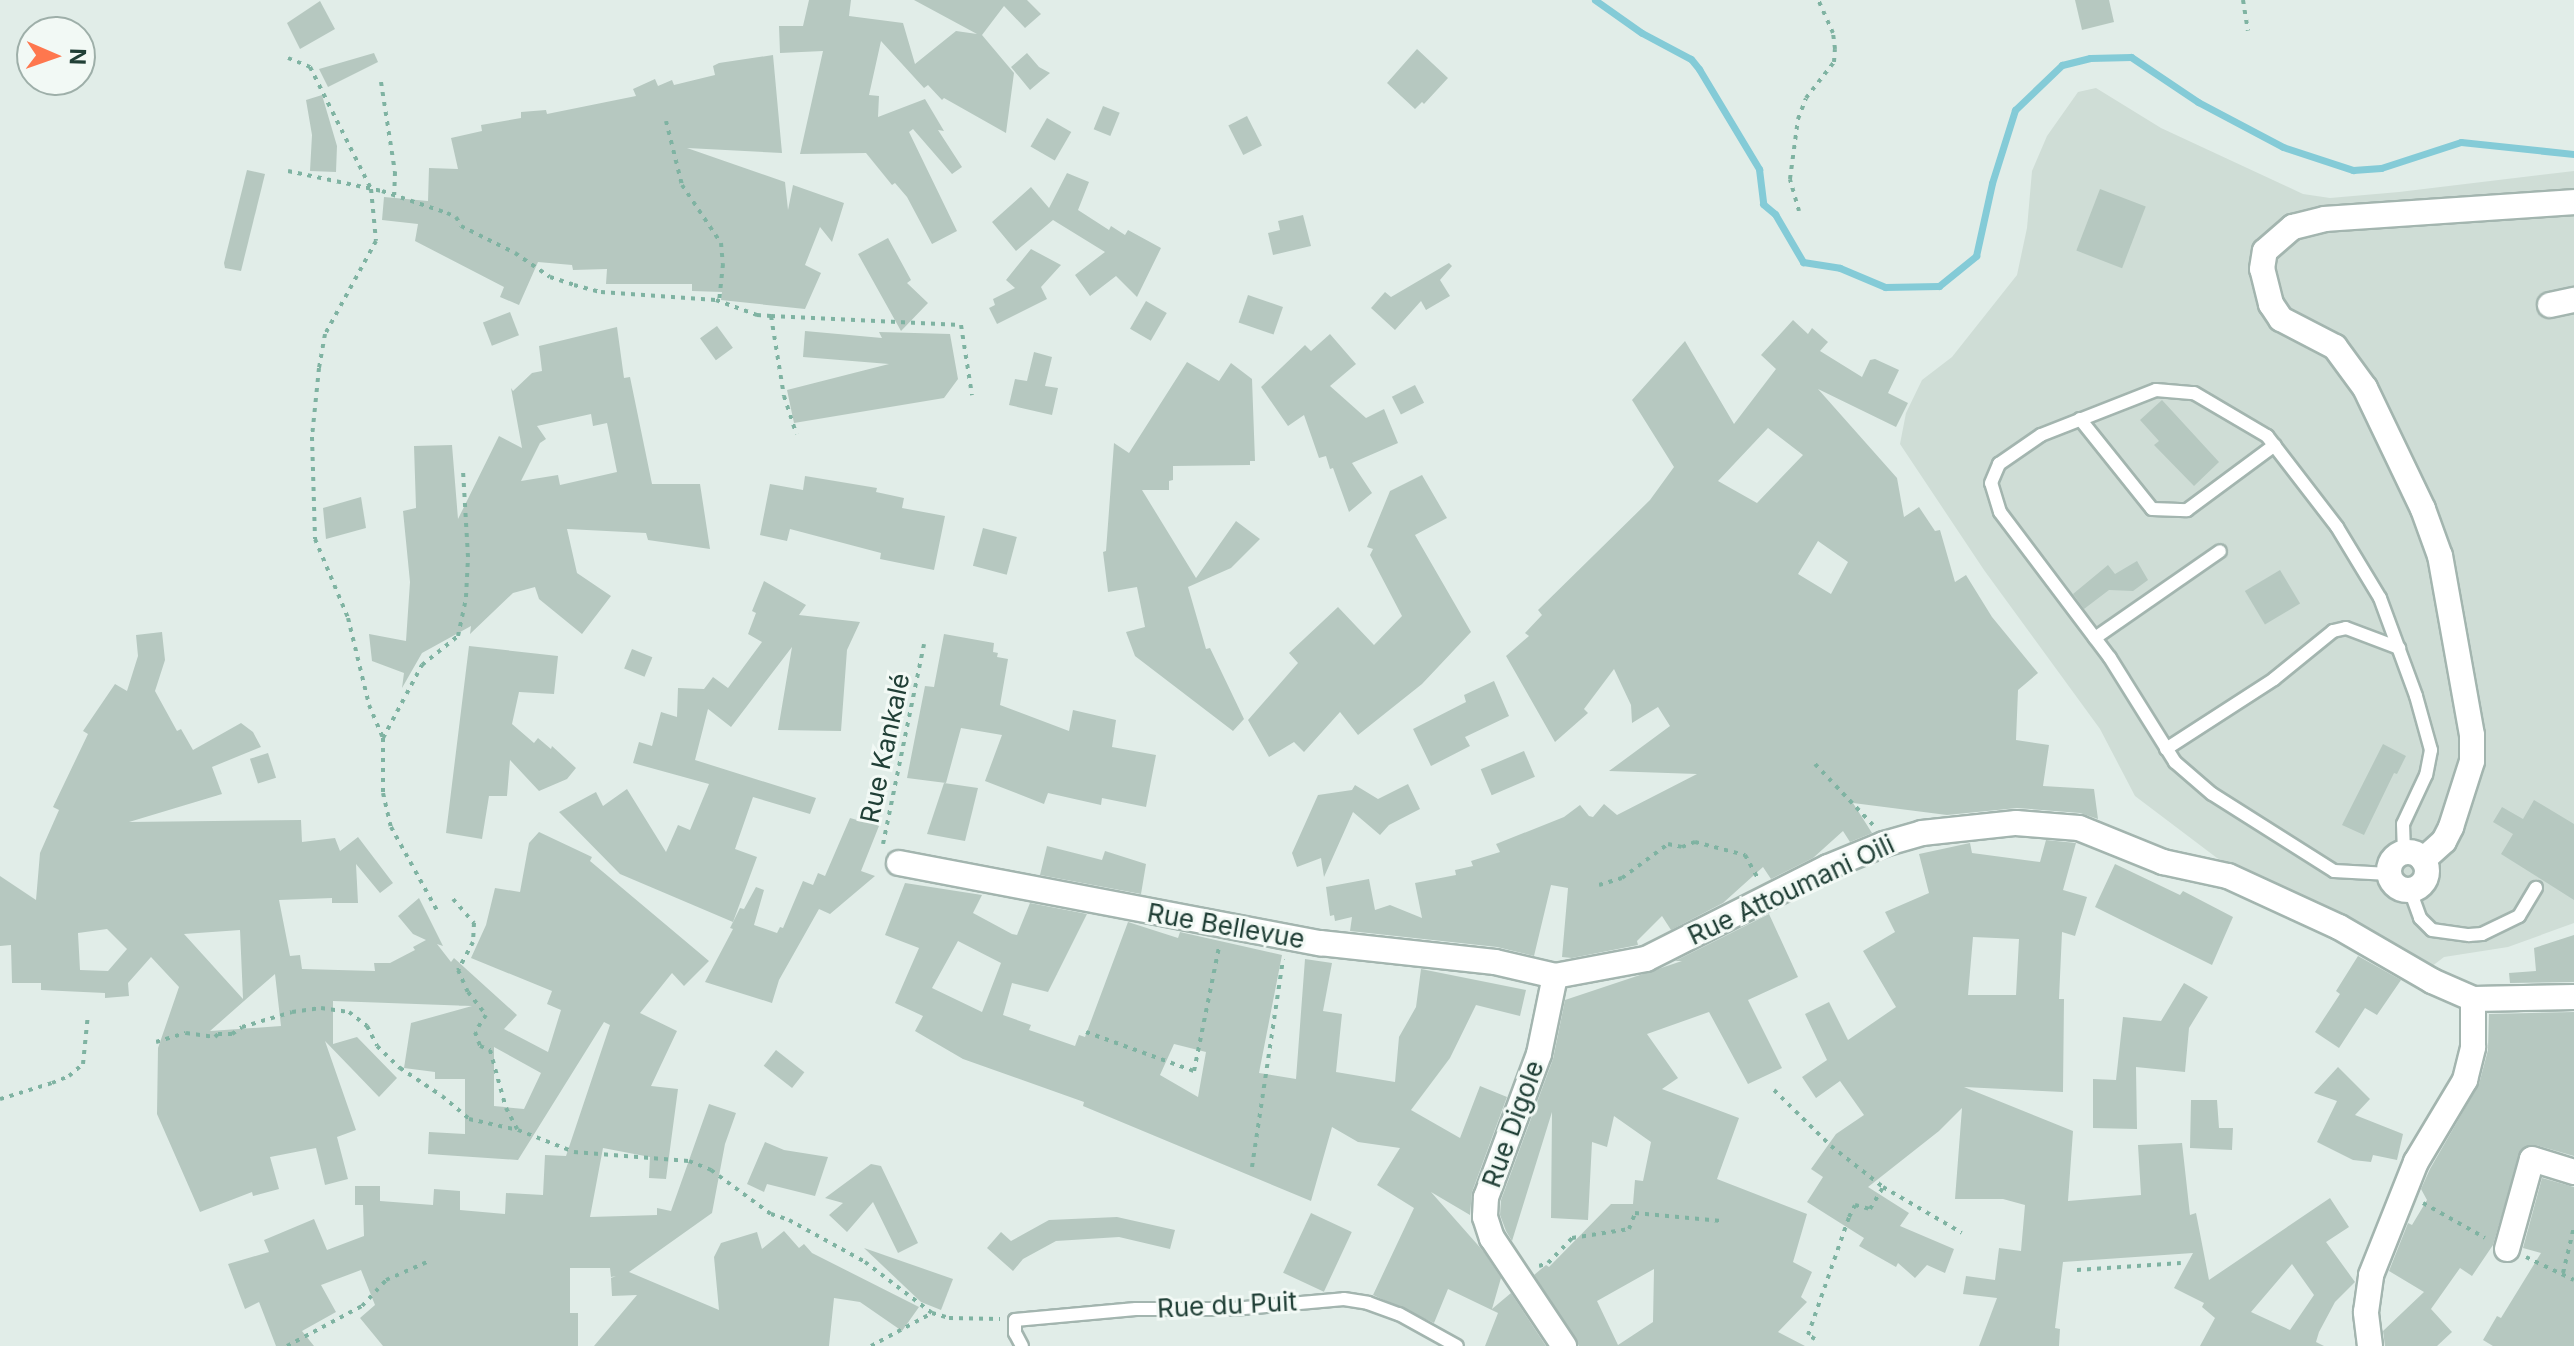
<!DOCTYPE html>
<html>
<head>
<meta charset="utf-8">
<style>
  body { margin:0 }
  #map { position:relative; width:2574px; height:1346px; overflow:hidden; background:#e1ede8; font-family:Inter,sans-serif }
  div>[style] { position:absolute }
  .built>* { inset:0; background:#cfddd6 }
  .stream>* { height:7px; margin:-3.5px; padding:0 3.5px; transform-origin:3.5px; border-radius:3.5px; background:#84cbd7 }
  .building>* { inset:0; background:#b6c8c0; transform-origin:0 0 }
  .path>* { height:4px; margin-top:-2px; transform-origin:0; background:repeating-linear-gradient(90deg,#7fb3a2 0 4px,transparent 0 10px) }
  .roads { filter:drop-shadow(2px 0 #a3b5af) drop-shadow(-2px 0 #a3b5af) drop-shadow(0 2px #a3b5af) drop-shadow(0 -2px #a3b5af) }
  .service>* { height:12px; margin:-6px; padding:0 6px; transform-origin:6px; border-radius:6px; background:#fff }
  .minor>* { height:24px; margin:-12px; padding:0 12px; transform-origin:12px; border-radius:12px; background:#fff }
  .minor>.ring { margin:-12px; padding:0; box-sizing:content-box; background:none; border:24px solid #fff; border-radius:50% }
  span { translate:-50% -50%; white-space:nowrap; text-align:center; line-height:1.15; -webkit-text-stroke:6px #f2f9f5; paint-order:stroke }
  .street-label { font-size:26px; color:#203f36 }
  .north { position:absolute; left:16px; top:16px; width:80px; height:80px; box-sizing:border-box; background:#f2f9f5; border:2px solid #9eafa9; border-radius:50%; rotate:92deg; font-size:22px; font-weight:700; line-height:32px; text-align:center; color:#203f36 }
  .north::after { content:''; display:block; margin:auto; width:28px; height:36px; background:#fe774e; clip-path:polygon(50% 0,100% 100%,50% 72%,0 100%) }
</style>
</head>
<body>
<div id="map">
  <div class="built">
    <i style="clip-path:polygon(2096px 88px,2161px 128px,2303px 194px,2330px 198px,2399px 192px,2574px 171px,2574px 923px,2508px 947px,2444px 957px,2431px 967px,2353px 920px,2217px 858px,2135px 796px,2100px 729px,1984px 570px,1900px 444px,1906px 413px,1922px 380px,1952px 357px,2017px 275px,2027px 228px,2032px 171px,2047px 136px,2078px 92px)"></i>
  </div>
  <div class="stream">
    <i style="left:1595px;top:0;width:57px;rotate:35.1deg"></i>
    <i style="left:1642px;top:33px;width:55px;rotate:28deg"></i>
    <i style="left:1691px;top:59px;width:13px;rotate:51deg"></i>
    <i style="left:1699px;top:69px;width:117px;rotate:59deg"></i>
    <i style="left:1759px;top:169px;width:35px;rotate:83deg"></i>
    <i style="left:1763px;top:204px;width:16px;rotate:40deg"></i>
    <i style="left:1775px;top:214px;width:56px;rotate:59.7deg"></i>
    <i style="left:1803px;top:262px;width:37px;rotate:9deg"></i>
    <i style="left:1840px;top:268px;width:49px;rotate:22.9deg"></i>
    <i style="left:1885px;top:287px;width:54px;rotate:-1.1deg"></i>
    <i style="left:1939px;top:286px;width:48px;rotate:-39deg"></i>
    <i style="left:1976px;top:256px;width:75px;rotate:-77.6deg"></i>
    <i style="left:1992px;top:183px;width:77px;rotate:-72.5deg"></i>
    <i style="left:2015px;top:110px;width:65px;rotate:-43.8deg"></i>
    <i style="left:2062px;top:65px;width:29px;rotate:-14deg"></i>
    <i style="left:2090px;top:58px;width:41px;rotate:-1.4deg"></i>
    <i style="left:2131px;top:57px;width:81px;rotate:33.9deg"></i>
    <i style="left:2198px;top:102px;width:96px;rotate:27.9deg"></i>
    <i style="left:2283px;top:147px;width:74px;rotate:18.2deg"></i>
    <i style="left:2353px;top:170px;width:28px;rotate:-4deg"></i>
    <i style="left:2381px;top:168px;width:84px;rotate:-18deg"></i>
    <i style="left:2461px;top:142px;width:114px;rotate:6.1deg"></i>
  </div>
  <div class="building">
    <i style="clip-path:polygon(809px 0,851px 0,849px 16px,903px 23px,915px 64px,956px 31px,977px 34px,914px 0,1027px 0,1041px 14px,1025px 28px,1004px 6px,982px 35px,1014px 73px,1006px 133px,944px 98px,942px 100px,928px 85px,924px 88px,881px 41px,869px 95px,879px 96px,878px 117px,925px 99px,944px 131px,938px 130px,962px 167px,952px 174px,913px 129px,909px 132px,957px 231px,932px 244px,907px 197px,895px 183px,892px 185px,866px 153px,800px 154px,823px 51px,780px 53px,779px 26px,803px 26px)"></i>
    <i style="clip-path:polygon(2075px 0,2109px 0,2114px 22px,2082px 30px)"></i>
    <i style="clip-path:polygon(320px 1px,335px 29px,300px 49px,287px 23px)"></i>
    <i style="clip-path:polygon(1417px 49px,1448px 78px,1424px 104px,1422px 102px,1415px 109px,1387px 83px)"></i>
    <i style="clip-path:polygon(374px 53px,378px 62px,328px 87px,319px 69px)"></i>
    <i style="clip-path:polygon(1027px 53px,1039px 67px,1050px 73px,1030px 90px,1011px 67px)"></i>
    <i style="clip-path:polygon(773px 55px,782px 153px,687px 148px,785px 182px,788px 210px,793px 185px,844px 203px,832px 242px,820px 227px,805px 265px,821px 273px,805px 309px,721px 300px,722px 292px,692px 291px,692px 284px,606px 284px,607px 269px,573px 270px,572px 265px,538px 262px,519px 305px,500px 297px,504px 287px,415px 241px,418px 224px,382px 220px,384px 197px,428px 201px,429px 168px,458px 169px,451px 138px,482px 131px,481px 125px,521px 118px,521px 112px,546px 110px,547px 114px,636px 96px,633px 89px,655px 79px,658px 86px,672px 80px,674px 85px,715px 75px,713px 66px,719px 63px)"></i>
    <i style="clip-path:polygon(322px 95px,337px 146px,336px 172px,310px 171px,312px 135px,306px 100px)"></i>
    <i style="left:1103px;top:106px;width:18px;height:25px;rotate:22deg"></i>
    <i style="left:1247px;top:116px;width:33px;height:21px;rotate:63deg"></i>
    <i style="left:1047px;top:118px;width:28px;height:33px;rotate:30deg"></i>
    <i style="clip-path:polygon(247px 170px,265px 174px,241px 271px,225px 268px,224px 263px)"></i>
    <i style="clip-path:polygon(1067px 173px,1089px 182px,1078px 210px,1109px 230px,1111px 226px,1125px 235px,1128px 230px,1161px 248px,1137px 297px,1116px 276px,1090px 296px,1075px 275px,1105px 252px,1053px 220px,1016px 251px,992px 222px,1031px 187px,1049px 208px)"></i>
    <i style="left:2100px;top:189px;width:49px;height:66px;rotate:21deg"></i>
    <i style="clip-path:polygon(1303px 215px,1311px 246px,1273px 255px,1268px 233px,1280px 230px,1278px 221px)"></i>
    <i style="clip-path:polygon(888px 238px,911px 280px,907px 283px,928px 303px,901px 331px,858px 254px)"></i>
    <i style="clip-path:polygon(1031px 249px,1061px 265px,1041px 287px,1047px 299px,997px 324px,989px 308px,995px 305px,993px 299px,1015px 288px,1006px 280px)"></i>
    <i style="clip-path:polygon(1449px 263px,1452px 266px,1440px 280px,1450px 296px,1426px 310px,1421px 301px,1395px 330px,1371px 308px,1385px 292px,1391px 297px)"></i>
    <i style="left:1248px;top:295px;width:37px;height:29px;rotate:19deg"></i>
    <i style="left:1146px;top:301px;width:24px;height:32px;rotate:30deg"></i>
    <i style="left:510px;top:312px;width:25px;height:29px;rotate:69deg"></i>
    <i style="clip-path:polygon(evenodd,1793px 320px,1808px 334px,1812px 328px,1828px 342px,1820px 351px,1862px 377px,1870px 360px,1875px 359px,1899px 370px,1888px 393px,1908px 403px,1896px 427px,1818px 389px,1897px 478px,1904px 517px,1919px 507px,1935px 531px,1940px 530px,1955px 582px,1966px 575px,1992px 617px,2038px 673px,2018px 690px,2016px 740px,2049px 745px,2043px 786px,2094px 789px,2098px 819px,2080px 813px,2017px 808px,1947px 815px,1853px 803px,1872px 833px,1850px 842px,1843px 831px,1813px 858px,1771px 879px,1763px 867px,1723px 903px,1671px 930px,1662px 916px,1637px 941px,1638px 945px,1572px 958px,1562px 957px,1568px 888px,1551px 885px,1534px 956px,1497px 947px,1350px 931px,1352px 917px,1335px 921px,1334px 915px,1330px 916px,1326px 887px,1369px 879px,1375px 910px,1390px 905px,1422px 918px,1415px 883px,1456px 875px,1455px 870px,1473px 866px,1471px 861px,1500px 852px,1496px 844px,1564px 817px,1580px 805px,1589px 816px,1593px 817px,1604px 804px,1617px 815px,1697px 774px,1609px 771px,1670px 726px,1658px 707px,1632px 723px,1631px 705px,1614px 669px,1584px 709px,1588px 713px,1555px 742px,1506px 656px,1529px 636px,1525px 633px,1542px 615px,1538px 610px,1650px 500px,1674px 467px,1632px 400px,1685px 341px,1734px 424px,1776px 369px,1761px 355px,1793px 320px,1768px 428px,1803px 455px,1757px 503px,1718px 481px,1768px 428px,1793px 320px,1818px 541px,1848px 562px,1831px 594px,1798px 574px,1818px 541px)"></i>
    <i style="left:717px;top:326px;width:27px;height:21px;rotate:54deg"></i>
    <i style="clip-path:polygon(evenodd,617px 327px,624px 378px,630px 377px,652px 484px,700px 484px,710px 549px,648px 540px,646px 533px,567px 529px,577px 573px,611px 596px,582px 634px,539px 599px,535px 587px,513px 593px,470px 634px,471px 626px,422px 653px,402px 688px,404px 673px,372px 661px,369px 634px,406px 641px,410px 582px,403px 511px,416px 508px,414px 446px,452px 445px,458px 519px,499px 436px,522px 448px,511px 388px,513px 391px,532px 373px,542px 371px,539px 346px,617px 327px,591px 414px,593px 426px,607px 423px,617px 472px,560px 485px,558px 475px,521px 481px,540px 443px,546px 439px,537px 426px,591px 414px)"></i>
    <i style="clip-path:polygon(805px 331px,882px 338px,879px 332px,950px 334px,958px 379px,944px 398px,794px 423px,787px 390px,889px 364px,803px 357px)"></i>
    <i style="clip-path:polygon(1330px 334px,1356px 364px,1330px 386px,1366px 418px,1384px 409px,1398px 443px,1352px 463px,1372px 493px,1349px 512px,1333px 468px,1330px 469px,1326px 456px,1319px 458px,1304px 415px,1288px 426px,1261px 387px,1305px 345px,1311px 351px)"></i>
    <i style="clip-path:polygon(1034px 352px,1052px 357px,1045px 386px,1058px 388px,1052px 415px,1009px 405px,1015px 379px,1027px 381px)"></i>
    <i style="clip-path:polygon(1187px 362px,1219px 381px,1231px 363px,1252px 379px,1255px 461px,1250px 461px,1250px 465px,1173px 466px,1173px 480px,1169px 481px,1169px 490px,1142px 490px,1196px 578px,1236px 521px,1260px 539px,1231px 568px,1188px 587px,1206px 649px,1210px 648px,1244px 719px,1233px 731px,1135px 656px,1126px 632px,1145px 627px,1137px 587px,1108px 592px,1103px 552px,1106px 551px,1114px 443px,1129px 453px)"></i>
    <i style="left:1415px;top:385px;width:20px;height:26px;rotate:63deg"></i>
    <i style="clip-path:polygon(2162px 400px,2219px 462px,2194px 486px,2154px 445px,2159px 441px,2140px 420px)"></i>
    <i style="clip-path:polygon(1422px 475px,1447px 518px,1415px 535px,1471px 632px,1422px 684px,1358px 735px,1340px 712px,1304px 752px,1294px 742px,1269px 757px,1248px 720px,1298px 663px,1289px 653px,1338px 607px,1374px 645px,1402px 616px,1370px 555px,1373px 549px,1367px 547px,1390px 491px)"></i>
    <i style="clip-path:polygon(805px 476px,877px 488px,876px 492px,904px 498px,902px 508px,945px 516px,934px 570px,880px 559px,881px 553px,790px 529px,787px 541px,760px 535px,770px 484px,803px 490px)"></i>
    <i style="clip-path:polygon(361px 497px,366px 528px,326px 539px,323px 508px)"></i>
    <i style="left:983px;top:528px;width:35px;height:39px;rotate:15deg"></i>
    <i style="clip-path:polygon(2137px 561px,2148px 580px,2133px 591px,2109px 590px,2084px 609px,2073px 594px,2108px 565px,2115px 574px)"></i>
    <i style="left:2280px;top:570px;width:39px;height:41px;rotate:59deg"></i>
    <i style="clip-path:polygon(764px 581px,806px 605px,799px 615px,860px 622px,847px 650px,841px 731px,778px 730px,792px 647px,731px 727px,708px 709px,695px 760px,816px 798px,810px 814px,753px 797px,735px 849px,757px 857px,733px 922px,620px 874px,559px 812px,596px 792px,603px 806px,627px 789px,666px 852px,678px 825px,690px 830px,709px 784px,633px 763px,639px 742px,652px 746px,661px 712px,677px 717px,678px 688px,704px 689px,713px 677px,728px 688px,762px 642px,748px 634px,756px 613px,752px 611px)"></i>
    <i style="clip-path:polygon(evenodd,162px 632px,165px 660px,155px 691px,177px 731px,181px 729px,193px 750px,241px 723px,253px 732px,261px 747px,212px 767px,222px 794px,129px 822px,301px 820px,302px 842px,335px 838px,340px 851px,358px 837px,393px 883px,380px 893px,356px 864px,358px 903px,332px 903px,332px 898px,279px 900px,290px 956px,300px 955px,302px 969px,375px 971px,374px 963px,390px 963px,415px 950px,413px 947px,426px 940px,413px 934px,398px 916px,419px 898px,443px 946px,437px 944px,451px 962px,454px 958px,517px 1015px,504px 1029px,548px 1052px,561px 1010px,547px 1004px,552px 991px,471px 958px,486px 925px,495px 888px,520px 892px,529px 843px,539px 832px,592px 857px,590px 861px,709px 961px,684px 986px,672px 973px,640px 1013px,677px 1031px,651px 1086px,678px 1089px,666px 1179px,649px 1178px,650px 1157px,603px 1148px,590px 1217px,657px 1215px,657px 1208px,671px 1211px,709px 1104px,736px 1113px,725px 1144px,712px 1213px,629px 1272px,719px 1310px,714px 1257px,721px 1243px,757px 1232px,762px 1249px,784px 1231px,799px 1248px,804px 1244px,812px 1253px,919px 1307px,902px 1331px,860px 1302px,834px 1298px,829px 1346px,594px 1346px,637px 1295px,612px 1296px,611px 1278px,616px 1276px,611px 1277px,610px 1268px,570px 1268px,570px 1313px,578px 1313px,578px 1346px,383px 1346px,360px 1318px,375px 1305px,361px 1270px,321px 1285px,336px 1312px,302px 1331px,314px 1346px,276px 1346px,259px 1302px,245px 1309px,228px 1264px,269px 1252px,264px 1240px,314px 1219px,327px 1250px,364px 1236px,363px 1205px,355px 1205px,355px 1186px,380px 1186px,380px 1201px,433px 1205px,434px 1189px,460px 1191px,460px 1210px,505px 1214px,506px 1193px,543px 1195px,545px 1155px,566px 1156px,610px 1025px,604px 1022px,518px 1160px,428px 1154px,429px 1132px,465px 1134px,465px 1079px,435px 1079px,435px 1072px,404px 1068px,411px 1023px,472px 1006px,333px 1001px,333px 1044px,357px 1037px,397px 1078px,379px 1097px,325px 1041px,356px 1130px,337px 1137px,348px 1179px,325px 1185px,316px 1148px,270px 1157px,279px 1189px,253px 1196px,252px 1192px,200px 1212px,157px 1114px,158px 1048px,179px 987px,151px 957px,128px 983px,129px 996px,105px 998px,105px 993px,41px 990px,41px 983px,12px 983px,11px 945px,0 946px,0 876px,36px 900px,40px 853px,59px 810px,53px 807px,88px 734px,83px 731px,115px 684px,127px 691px,138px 656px,136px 635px,162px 632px,107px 929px,127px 949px,108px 971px,80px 970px,78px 933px,107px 929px,162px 632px,240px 930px,243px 999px,184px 934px,240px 930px,162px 632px,275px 974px,281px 1026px,210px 1031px,244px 1001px,275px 974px,162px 632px,494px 1047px,541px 1073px,524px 1109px,494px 1106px,494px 1047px)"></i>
    <i style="clip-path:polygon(944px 634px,994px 643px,993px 652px,998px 653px,997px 657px,1008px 659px,1000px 705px,1069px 731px,1073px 710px,1116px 720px,1112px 747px,1156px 755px,1146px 807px,1102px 798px,1101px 805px,1048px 793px,1044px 804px,985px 781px,1002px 735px,961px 728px,946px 783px,907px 778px,925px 686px,934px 687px)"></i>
    <i style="clip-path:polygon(469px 646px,558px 656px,554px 694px,519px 692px,512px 724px,534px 743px,538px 738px,551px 749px,552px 746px,576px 768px,567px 779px,539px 791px,510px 760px,507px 796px,489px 796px,482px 839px,446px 833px)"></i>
    <i style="left:632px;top:649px;width:22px;height:21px;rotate:22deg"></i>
    <i style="clip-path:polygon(1494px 681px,1509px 716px,1465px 737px,1470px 746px,1431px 766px,1413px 729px,1466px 702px,1464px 695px)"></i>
    <i style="clip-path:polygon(2383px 744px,2406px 756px,2397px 774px,2394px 773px,2364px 835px,2342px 825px)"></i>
    <i style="left:1524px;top:751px;width:28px;height:47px;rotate:67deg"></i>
    <i style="left:268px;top:753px;width:26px;height:19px;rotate:72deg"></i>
    <i style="clip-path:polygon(944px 783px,978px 788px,965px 841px,927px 834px)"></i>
    <i style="clip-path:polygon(1408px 784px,1420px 809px,1389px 825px,1380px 835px,1353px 812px,1324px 877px,1321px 858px,1297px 867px,1292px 853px,1318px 795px,1352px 790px,1355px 785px,1378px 799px)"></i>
    <i style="clip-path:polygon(2534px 800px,2574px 824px,2574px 900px,2501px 854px,2513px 834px,2493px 822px,2502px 807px,2523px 819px)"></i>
    <i style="clip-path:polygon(857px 817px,879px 826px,861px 871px,875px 876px,830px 914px,819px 909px,779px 980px,772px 1003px,705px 982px,733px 929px,730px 928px,740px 908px,744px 909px,756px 887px,764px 890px,754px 925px,777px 933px,780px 927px,783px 928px,803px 881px,813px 885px,818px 873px,825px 876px,850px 818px,857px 820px)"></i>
    <i style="clip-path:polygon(evenodd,2046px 840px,2076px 843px,2063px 890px,2087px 897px,2075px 936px,2062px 932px,2059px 999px,2064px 999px,2063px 1092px,1964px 1087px,2073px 1131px,2068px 1201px,2141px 1195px,2138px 1145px,2182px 1143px,2190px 1215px,2196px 1213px,2209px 1280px,2330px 1198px,2349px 1227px,2326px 1242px,2355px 1282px,2335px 1302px,2319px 1332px,2316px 1342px,2324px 1346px,2200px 1346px,2215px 1318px,2202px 1307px,2204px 1303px,2174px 1288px,2193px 1253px,2063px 1262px,2055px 1328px,2060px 1329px,2059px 1346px,1979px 1346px,1997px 1298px,1963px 1294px,1966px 1276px,1995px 1280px,1999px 1248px,2021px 1251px,2025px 1205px,2003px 1199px,1955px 1199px,1962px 1108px,1939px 1131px,1868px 1187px,1909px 1213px,1900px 1226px,1954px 1249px,1945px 1273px,1927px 1265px,1915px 1278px,1898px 1263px,1896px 1267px,1859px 1246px,1864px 1238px,1807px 1202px,1823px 1177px,1811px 1169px,1836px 1134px,1864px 1115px,1840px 1081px,1816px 1098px,1802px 1077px,1827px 1060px,1805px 1014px,1829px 1002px,1848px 1040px,1896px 1007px,1863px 951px,1895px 932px,1885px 912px,1929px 893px,1919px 854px,1970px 843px,1972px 853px,2040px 862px,2046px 840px,1973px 937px,2019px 939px,2016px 995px,1968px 995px,1973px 937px,2046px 840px,2292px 1264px,2314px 1295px,2290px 1330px,2251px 1312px,2292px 1264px)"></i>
    <i style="clip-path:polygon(1047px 846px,1102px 860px,1105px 851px,1146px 864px,1141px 894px,1040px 875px)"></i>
    <i style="clip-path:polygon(2115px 864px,2180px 895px,2183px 891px,2233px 917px,2212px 965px,2095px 907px)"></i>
    <i style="clip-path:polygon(evenodd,905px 883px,982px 895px,973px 913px,1012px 934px,1017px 935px,1030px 903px,1087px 914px,1048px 992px,1012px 983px,1003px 1015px,1031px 1025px,1029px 1030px,1075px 1046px,1079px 1035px,1085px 1037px,1128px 922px,1178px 938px,1180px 932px,1282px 955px,1259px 1073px,1296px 1079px,1305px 959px,1332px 963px,1323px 1011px,1342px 1014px,1336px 1072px,1395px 1082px,1399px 1037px,1416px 1007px,1421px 969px,1526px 990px,1520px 1016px,1476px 1005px,1450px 1058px,1411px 1110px,1460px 1138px,1480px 1086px,1507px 1097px,1472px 1192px,1470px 1215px,1431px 1192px,1484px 1252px,1501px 1278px,1492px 1309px,1511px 1293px,1546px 1346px,1485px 1346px,1498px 1313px,1448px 1289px,1434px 1323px,1373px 1295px,1414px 1208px,1377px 1185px,1400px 1148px,1358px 1142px,1332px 1127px,1311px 1201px,1083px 1106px,1084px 1102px,963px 1059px,915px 1031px,923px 1016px,895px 1003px,919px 948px,885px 935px,905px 883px,958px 941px,1001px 963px,982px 1012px,932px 988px,958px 941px,905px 883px,1174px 1044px,1206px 1052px,1198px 1097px,1160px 1075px,1174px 1044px)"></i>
    <i style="clip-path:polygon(evenodd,1769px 914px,1798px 977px,1748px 1000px,1782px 1068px,1748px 1084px,1709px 1012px,1647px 1034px,1678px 1078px,1662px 1089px,1739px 1118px,1717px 1179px,1807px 1214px,1793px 1262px,1812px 1272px,1801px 1297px,1807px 1302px,1778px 1332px,1805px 1346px,1579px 1346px,1534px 1275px,1546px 1265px,1549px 1267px,1611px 1204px,1633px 1204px,1635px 1180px,1643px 1181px,1651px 1142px,1614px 1116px,1607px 1147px,1592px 1142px,1588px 1220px,1551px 1218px,1552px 1112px,1512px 1241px,1506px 1231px,1500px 1215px,1501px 1200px,1553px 1059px,1565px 1000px,1682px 961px,1675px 961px,1769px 914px,1654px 1269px,1653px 1322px,1618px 1345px,1597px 1301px,1654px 1269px)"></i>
    <i style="clip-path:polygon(2574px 935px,2574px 982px,2510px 983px,2509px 973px,2536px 971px,2534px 948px)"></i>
    <i style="clip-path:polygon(2358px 956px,2401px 980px,2377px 1015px,2365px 1008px,2339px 1048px,2315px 1032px,2340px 994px,2336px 991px)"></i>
    <i style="clip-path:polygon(2184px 983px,2208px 997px,2189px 1028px,2185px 1072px,2136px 1067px,2137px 1129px,2093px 1128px,2093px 1079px,2116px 1080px,2123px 1017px,2161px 1021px)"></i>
    <i style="clip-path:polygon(2574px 1012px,2574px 1156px,2536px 1145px,2521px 1149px,2493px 1245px,2472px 1276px,2460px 1268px,2431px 1309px,2452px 1332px,2437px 1346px,2385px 1346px,2383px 1331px,2424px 1292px,2389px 1271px,2408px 1223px,2412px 1225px,2427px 1200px,2421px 1189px,2430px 1169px,2479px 1084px,2488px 1050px,2489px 1014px)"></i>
    <i style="left:776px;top:1050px;width:36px;height:20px;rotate:38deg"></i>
    <i style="clip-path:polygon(2338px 1067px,2370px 1099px,2355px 1115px,2403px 1134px,2397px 1160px,2373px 1155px,2371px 1162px,2353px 1160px,2317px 1142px,2337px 1101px,2314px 1093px)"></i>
    <i style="clip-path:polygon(2191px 1100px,2217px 1100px,2219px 1128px,2233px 1128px,2232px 1150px,2190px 1148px)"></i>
    <i style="clip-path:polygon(765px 1142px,784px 1150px,828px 1157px,815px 1196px,767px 1184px,764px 1192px,747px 1184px)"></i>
    <i style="clip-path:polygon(871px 1164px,881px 1166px,918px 1243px,898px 1253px,873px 1202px,847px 1232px,829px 1215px,843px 1203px,825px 1198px)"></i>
    <i style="clip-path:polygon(2542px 1178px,2574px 1187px,2574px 1346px,2493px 1346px,2483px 1340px,2497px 1316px,2501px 1318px,2541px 1253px,2523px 1248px)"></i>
    <i style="left:1311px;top:1213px;width:45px;height:66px;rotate:25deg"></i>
    <i style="clip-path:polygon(1117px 1217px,1175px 1230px,1170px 1249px,1119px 1237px,1056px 1241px,1023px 1259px,1013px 1271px,987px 1248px,1001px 1232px,1011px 1241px,1049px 1220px)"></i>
    <i style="clip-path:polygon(864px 1248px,953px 1279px,941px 1310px,921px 1302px)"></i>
  </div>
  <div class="path">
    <i style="left:2243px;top:0;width:31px;rotate:81deg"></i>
    <i style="left:288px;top:58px;width:24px;rotate:22deg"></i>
    <i style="left:310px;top:67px;width:136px;rotate:63.4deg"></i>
    <i style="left:371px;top:189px;width:52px;rotate:84.5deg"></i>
    <i style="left:376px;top:241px;width:106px;rotate:118.7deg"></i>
    <i style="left:325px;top:334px;width:35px;rotate:100deg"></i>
    <i style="left:319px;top:368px;width:69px;rotate:95.8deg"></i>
    <i style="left:312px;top:437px;width:102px;rotate:88.3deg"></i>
    <i style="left:315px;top:539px;width:86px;rotate:67.3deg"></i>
    <i style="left:348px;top:618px;width:89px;rotate:76.4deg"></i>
    <i style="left:369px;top:705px;width:36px;rotate:67deg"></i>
    <i style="left:383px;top:738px;width:55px;rotate:90deg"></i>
    <i style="left:383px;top:793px;width:35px;rotate:77deg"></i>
    <i style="left:391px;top:827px;width:97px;rotate:61.1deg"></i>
    <i style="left:381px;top:82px;width:91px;rotate:81.2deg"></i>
    <i style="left:395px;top:172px;width:23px;rotate:92deg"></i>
    <i style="left:666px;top:121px;width:66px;rotate:76deg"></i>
    <i style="left:682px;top:185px;width:70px;rotate:56.1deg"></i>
    <i style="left:721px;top:243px;width:21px;rotate:85deg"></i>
    <i style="left:723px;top:264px;width:37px;rotate:96deg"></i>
    <i style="left:288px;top:171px;width:96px;rotate:12deg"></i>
    <i style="left:382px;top:191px;width:69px;rotate:18.7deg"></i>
    <i style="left:447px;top:213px;width:10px;rotate:24deg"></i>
    <i style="left:456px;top:217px;width:10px;rotate:61deg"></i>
    <i style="left:461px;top:226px;width:60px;rotate:26.6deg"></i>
    <i style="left:515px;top:253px;width:42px;rotate:34.4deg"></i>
    <i style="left:550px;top:277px;width:25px;rotate:18deg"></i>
    <i style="left:574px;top:285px;width:28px;rotate:15deg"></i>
    <i style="left:601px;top:292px;width:115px;rotate:4deg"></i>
    <i style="left:716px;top:300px;width:44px;rotate:20.1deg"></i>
    <i style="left:757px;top:315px;width:14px;rotate:4deg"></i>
    <i style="left:771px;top:316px;width:81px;rotate:80.8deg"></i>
    <i style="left:784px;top:396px;width:40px;rotate:72deg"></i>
    <i style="left:1799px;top:211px;width:33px;rotate:-106deg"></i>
    <i style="left:1790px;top:179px;width:61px;rotate:-82.4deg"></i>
    <i style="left:1798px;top:119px;width:22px;rotate:-69deg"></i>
    <i style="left:1806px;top:98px;width:46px;rotate:-52.1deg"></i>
    <i style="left:1834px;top:62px;width:13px;rotate:-86deg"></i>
    <i style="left:1835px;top:49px;width:16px;rotate:-97deg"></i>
    <i style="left:1833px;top:33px;width:36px;rotate:-114deg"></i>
    <i style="left:771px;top:316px;width:190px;rotate:2.7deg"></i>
    <i style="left:961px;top:325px;width:71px;rotate:81.1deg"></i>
    <i style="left:383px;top:738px;width:83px;rotate:-61.9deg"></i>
    <i style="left:422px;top:665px;width:46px;rotate:-38.9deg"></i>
    <i style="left:458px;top:636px;width:40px;rotate:-78deg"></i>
    <i style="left:466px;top:597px;width:40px;rotate:-87.1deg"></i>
    <i style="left:468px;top:557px;width:88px;rotate:-93.3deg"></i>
    <i style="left:1815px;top:764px;width:84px;rotate:46.4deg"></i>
    <i style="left:883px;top:844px;width:204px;rotate:-78.4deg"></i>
    <i style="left:1599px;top:885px;width:24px;rotate:-17deg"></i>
    <i style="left:1622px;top:878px;width:57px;rotate:-36.5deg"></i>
    <i style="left:1668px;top:844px;width:14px;rotate:12deg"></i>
    <i style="left:1682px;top:847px;width:14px;rotate:-21deg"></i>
    <i style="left:1695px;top:842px;width:52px;rotate:14.6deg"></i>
    <i style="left:1745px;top:855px;width:26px;rotate:61deg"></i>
    <i style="left:453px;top:899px;width:32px;rotate:49deg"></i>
    <i style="left:474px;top:923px;width:19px;rotate:93deg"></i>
    <i style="left:473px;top:942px;width:32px;rotate:118deg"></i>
    <i style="left:458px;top:970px;width:24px;rotate:66deg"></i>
    <i style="left:468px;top:992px;width:29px;rotate:52deg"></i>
    <i style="left:486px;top:1015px;width:20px;rotate:123deg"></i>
    <i style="left:475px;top:1032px;width:15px;rotate:70deg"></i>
    <i style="left:480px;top:1046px;width:11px;rotate:22deg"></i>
    <i style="left:490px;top:1050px;width:60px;rotate:74.6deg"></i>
    <i style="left:506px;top:1108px;width:24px;rotate:62deg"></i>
    <i style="left:1086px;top:1032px;width:115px;rotate:19.9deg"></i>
    <i style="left:1194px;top:1071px;width:126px;rotate:-78.6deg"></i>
    <i style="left:156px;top:1042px;width:31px;rotate:-17deg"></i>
    <i style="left:186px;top:1033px;width:29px;rotate:8deg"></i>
    <i style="left:215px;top:1037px;width:4px;rotate:-45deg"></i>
    <i style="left:218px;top:1034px;width:14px"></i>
    <i style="left:232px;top:1034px;width:12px;rotate:-35deg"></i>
    <i style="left:242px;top:1027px;width:52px;rotate:-16.7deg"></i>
    <i style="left:292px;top:1012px;width:29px;rotate:-8deg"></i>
    <i style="left:321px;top:1008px;width:28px;rotate:8deg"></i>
    <i style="left:349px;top:1012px;width:23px;rotate:38deg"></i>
    <i style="left:367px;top:1026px;width:22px;rotate:63deg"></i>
    <i style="left:377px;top:1046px;width:32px;rotate:44deg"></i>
    <i style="left:400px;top:1068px;width:50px;rotate:33.7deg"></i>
    <i style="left:442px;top:1096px;width:35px;rotate:40deg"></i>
    <i style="left:469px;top:1119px;width:50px;rotate:12.7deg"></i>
    <i style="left:518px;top:1130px;width:60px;rotate:21.4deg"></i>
    <i style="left:574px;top:1152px;width:115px;rotate:4.5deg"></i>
    <i style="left:689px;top:1161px;width:24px;rotate:22deg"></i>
    <i style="left:711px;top:1170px;width:74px;rotate:36.3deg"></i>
    <i style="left:771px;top:1214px;width:19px;rotate:18deg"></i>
    <i style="left:789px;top:1220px;width:87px;rotate:28.9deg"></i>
    <i style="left:865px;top:1262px;width:84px;rotate:37.3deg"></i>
    <i style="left:932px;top:1313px;width:18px;rotate:16deg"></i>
    <i style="left:949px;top:1318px;width:51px;rotate:1.1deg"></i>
    <i style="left:1774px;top:1090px;width:80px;rotate:44.5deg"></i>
    <i style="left:1831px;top:1146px;width:66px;rotate:38.3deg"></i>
    <i style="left:1883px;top:1187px;width:91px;rotate:30.2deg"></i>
    <i style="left:0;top:1099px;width:54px;rotate:-17.1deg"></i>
    <i style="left:52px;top:1083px;width:18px;rotate:-22deg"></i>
    <i style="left:69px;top:1076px;width:18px;rotate:-41deg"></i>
    <i style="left:83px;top:1064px;width:50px;rotate:-84.3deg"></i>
    <i style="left:1252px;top:1167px;width:210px;rotate:-81.5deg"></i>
    <i style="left:2423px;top:1203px;width:71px;rotate:29.4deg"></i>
    <i style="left:2526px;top:1257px;width:53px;rotate:25.6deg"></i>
    <i style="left:1539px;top:1266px;width:9px;rotate:-18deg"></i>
    <i style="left:1548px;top:1263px;width:35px;rotate:-46deg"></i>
    <i style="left:1572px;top:1238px;width:58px;rotate:-9deg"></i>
    <i style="left:1629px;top:1229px;width:17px;rotate:-69deg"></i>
    <i style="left:1635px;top:1213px;width:87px;rotate:5.3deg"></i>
    <i style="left:2077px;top:1270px;width:104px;rotate:-3.9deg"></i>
    <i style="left:2563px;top:1273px;width:47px;rotate:-76.6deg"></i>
    <i style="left:1815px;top:1339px;width:8px;rotate:-150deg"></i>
    <i style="left:1808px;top:1335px;width:125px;rotate:-70.8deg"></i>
    <i style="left:1849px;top:1217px;width:13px;rotate:-63deg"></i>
    <i style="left:1855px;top:1205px;width:16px;rotate:15deg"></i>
    <i style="left:1870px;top:1209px;width:26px;rotate:-59deg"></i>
    <i style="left:287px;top:1346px;width:85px;rotate:-28.1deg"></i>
    <i style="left:362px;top:1306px;width:35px;rotate:-47deg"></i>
    <i style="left:386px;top:1280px;width:45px;rotate:-23.7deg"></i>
    <i style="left:871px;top:1346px;width:69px;rotate:-28.4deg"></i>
  </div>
  <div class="roads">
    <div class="service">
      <i style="left:2080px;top:419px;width:115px;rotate:51.3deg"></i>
      <i style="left:2152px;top:509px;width:35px;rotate:2deg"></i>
      <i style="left:2187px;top:510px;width:109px;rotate:-36.5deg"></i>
      <i style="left:2095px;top:638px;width:152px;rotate:-34.8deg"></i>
      <i style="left:2166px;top:749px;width:129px;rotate:-32.9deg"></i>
      <i style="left:2274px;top:679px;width:76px;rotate:-39.1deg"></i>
      <i style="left:2333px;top:631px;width:13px;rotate:-13deg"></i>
      <i style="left:2346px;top:628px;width:57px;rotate:20.7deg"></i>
      <i style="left:2389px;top:874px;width:55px;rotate:-176.9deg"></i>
      <i style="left:2334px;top:871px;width:144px;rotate:-147.7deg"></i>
      <i style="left:2212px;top:794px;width:49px;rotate:-139.1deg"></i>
      <i style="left:2175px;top:762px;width:123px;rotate:-122deg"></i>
      <i style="left:2110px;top:658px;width:183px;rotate:-127deg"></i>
      <i style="left:2000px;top:512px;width:30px;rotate:-107deg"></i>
      <i style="left:1991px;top:483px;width:21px;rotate:-67deg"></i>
      <i style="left:1999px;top:464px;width:51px;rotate:-34.6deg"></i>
      <i style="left:2041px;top:435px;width:123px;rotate:-21.4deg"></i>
      <i style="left:2156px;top:390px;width:38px;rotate:5deg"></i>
      <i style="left:2194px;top:393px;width:85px;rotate:30.5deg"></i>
      <i style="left:2267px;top:436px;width:115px;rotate:52.4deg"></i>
      <i style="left:2337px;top:527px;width:83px;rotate:58.8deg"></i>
      <i style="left:2380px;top:598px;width:104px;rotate:69.8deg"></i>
      <i style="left:2416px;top:696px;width:56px;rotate:74.5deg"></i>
      <i style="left:2431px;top:750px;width:25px;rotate:101deg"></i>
      <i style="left:2426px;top:775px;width:54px;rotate:115.1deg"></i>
      <i style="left:2403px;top:824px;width:29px;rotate:88deg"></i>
      <i style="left:2410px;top:890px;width:30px;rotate:70deg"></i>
      <i style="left:2420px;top:918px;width:17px;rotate:45deg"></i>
      <i style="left:2432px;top:930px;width:37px;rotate:8deg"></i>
      <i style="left:2469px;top:935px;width:13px;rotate:-4deg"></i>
      <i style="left:2482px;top:934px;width:41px;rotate:-25.9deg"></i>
      <i style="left:2519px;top:916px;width:33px;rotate:-59deg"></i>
      <i style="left:1022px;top:1346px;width:15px;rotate:-118deg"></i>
      <i style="left:1015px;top:1333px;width:13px;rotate:-90deg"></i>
      <i style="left:1015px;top:1320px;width:121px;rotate:-5.2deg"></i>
      <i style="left:1136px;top:1309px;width:97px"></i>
      <i style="left:1233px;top:1309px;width:111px;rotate:-5.1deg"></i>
      <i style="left:1344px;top:1299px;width:24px;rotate:9deg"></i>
      <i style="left:1368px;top:1303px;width:33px;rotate:20deg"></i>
      <i style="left:1399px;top:1314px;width:66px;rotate:28.9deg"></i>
    </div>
    <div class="minor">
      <i style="left:2550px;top:305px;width:25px;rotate:-12deg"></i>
      <i class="ring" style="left:2389px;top:852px;width:14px;height:14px"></i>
      <i style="left:2423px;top:860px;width:28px;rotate:-42deg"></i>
      <i style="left:2444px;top:841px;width:16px;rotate:-63deg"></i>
      <i style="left:2451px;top:827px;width:69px;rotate:-72.3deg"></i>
      <i style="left:2472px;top:761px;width:26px;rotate:-90deg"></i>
      <i style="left:2472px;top:735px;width:182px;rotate:-100.1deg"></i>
      <i style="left:2440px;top:556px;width:50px;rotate:-109.9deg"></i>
      <i style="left:2423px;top:509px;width:134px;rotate:-115.6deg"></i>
      <i style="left:2365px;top:388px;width:51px;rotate:-126.2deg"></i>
      <i style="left:2335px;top:347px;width:61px;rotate:-152.6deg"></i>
      <i style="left:2281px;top:319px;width:18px;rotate:-124deg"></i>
      <i style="left:2271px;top:304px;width:36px;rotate:-104deg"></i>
      <i style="left:2262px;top:269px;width:18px;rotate:-81deg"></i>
      <i style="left:2265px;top:251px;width:37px;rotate:-41deg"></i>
      <i style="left:2293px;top:227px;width:33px;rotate:-14deg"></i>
      <i style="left:2325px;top:219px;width:250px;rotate:-3.9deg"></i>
      <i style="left:899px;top:863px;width:429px;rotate:10.8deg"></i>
      <i style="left:1320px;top:943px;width:176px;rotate:6.2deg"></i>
      <i style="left:1495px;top:962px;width:62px;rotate:13.1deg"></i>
      <i style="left:1555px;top:976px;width:93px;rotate:-10.6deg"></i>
      <i style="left:1646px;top:959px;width:204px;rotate:-26.8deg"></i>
      <i style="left:1828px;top:867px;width:61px;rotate:-22.3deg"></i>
      <i style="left:1884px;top:844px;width:40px;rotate:-16deg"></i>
      <i style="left:1922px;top:833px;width:95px;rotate:-6.1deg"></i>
      <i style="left:2016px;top:823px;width:63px;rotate:4.5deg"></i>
      <i style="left:2079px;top:828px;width:91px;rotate:22deg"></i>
      <i style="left:2163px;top:862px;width:66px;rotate:12.2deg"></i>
      <i style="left:2228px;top:876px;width:122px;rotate:24.7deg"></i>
      <i style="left:2339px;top:927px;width:108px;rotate:30.1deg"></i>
      <i style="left:2432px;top:981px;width:45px;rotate:23.7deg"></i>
      <i style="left:2473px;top:999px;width:101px;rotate:-1.1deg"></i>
      <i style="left:1555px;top:976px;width:80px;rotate:101.6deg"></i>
      <i style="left:1539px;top:1054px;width:153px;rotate:110.3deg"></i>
      <i style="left:1486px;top:1197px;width:20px;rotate:93deg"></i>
      <i style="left:1485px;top:1217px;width:22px;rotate:72deg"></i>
      <i style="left:1492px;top:1238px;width:130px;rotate:56.3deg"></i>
      <i style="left:2507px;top:1249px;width:93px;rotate:-74.5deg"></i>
      <i style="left:2532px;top:1159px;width:44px;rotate:17.2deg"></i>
      <i style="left:2370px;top:1346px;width:34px;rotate:-97deg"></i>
      <i style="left:2366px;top:1312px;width:37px;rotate:-82deg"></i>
      <i style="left:2371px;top:1275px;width:122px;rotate:-68.3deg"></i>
      <i style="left:2416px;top:1162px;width:96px;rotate:-59.1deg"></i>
      <i style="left:2465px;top:1080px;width:34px;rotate:-76deg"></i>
      <i style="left:2473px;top:1047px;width:48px;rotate:-90deg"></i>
    </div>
  </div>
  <div class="street-label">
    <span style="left:885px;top:748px;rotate:-78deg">Rue Kankalé</span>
    <span style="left:1791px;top:890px;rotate:-25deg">Rue Attoumani Oili</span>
    <span style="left:1226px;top:926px;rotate:10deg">Rue Bellevue</span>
    <span style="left:1513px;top:1124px;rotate:-70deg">Rue Digole</span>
    <span style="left:1227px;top:1305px;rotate:-3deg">Rue du Puit</span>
  </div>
  <div class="north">N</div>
</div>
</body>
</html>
